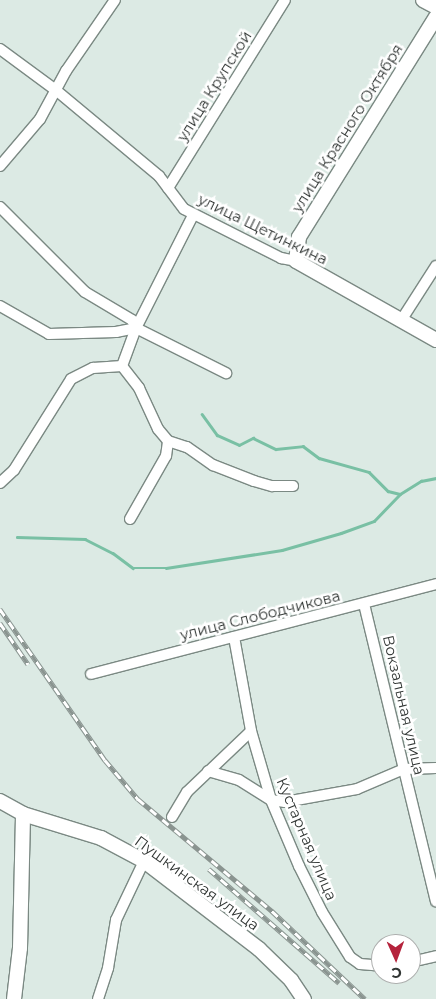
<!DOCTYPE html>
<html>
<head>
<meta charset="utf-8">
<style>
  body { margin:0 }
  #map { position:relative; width:436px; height:999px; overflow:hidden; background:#dceae4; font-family:Montserrat,sans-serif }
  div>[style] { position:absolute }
  .stream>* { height:2.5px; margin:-1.25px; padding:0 1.25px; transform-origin:1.25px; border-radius:1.25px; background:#79c0a4 }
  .roads { filter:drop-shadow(1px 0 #7b8983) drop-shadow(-1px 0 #7b8983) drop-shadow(0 1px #7b8983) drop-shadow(0 -1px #7b8983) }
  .street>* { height:10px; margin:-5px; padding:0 5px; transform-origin:5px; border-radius:5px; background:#fff }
  .secondary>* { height:14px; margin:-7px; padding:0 7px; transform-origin:7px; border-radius:7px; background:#fff }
  .rail>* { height:4.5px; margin-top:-2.25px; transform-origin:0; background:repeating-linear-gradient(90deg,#fff 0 8px,#8a9490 0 16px); box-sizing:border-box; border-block:1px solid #8a9490 }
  span { translate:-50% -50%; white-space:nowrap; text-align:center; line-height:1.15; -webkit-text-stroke:5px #fff; paint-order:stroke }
  .street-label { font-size:15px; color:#313634 }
  .north { position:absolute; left:371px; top:934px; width:50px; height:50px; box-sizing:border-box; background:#fff; border:1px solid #adafae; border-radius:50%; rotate:178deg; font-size:14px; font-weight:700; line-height:20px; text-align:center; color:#313634 }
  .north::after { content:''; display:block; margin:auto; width:18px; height:22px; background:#b5233c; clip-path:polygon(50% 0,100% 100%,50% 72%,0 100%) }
</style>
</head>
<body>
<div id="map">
  <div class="stream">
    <i style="left:202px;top:414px;width:26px;rotate:54deg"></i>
    <i style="left:217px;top:435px;width:24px;rotate:24deg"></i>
    <i style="left:239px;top:445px;width:16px;rotate:-27deg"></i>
    <i style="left:253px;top:438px;width:25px;rotate:26deg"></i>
    <i style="left:276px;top:449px;width:27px;rotate:-6deg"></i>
    <i style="left:303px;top:446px;width:20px;rotate:37deg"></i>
    <i style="left:319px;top:458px;width:52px;rotate:15.6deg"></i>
    <i style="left:369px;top:472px;width:27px;rotate:45deg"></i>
    <i style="left:388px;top:491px;width:12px;rotate:14deg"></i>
    <i style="left:17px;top:537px;width:68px;rotate:1.7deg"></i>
    <i style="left:85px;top:539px;width:31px;rotate:27deg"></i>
    <i style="left:113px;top:553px;width:25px;rotate:37deg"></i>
    <i style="left:133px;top:568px;width:33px"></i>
    <i style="left:166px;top:568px;width:117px;rotate:-8.8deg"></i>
    <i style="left:282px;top:550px;width:61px;rotate:-16.1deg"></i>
    <i style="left:341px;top:533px;width:35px;rotate:-20deg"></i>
    <i style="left:374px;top:521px;width:37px;rotate:-46deg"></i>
    <i style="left:400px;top:494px;width:25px;rotate:-32deg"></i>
    <i style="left:421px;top:481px;width:15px;rotate:-11deg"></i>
  </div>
  <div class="roads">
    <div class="street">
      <i style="left:0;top:49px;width:71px;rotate:36.4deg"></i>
      <i style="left:57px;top:91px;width:133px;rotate:39.8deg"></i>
      <i style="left:159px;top:176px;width:41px;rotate:52.9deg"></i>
      <i style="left:184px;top:209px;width:109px;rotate:26.8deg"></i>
      <i style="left:281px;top:258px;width:15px;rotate:11deg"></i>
      <i style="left:0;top:166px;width:62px;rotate:-49.6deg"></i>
      <i style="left:40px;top:119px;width:55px;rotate:-61.6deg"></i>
      <i style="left:66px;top:71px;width:86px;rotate:-55.4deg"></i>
      <i style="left:168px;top:188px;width:221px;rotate:-58.1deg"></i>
      <i style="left:0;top:207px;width:120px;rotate:45deg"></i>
      <i style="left:85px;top:292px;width:55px;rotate:30.8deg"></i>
      <i style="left:132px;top:320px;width:9px;rotate:63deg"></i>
      <i style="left:136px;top:328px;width:101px;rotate:26.6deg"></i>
      <i style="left:0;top:306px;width:56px;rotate:29.7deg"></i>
      <i style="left:49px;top:334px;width:67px;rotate:-1.7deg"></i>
      <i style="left:116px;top:332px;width:20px;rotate:-11deg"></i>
      <i style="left:402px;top:319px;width:63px;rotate:-57.3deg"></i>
      <i style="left:122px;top:366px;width:28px;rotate:52deg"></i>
      <i style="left:139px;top:388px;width:45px;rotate:65.1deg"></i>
      <i style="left:158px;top:429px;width:16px;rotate:50deg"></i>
      <i style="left:168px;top:441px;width:20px;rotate:18deg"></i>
      <i style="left:187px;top:447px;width:32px;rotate:35deg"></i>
      <i style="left:213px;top:465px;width:44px;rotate:21.3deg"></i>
      <i style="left:254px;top:481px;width:19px;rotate:16deg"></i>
      <i style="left:272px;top:486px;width:21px"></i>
      <i style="left:122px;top:366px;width:40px;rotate:-69.8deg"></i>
      <i style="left:136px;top:328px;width:127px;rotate:-63.2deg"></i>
      <i style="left:0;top:483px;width:19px;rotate:-43deg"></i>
      <i style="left:14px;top:470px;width:107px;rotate:-57.9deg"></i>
      <i style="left:71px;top:379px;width:25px;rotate:-27deg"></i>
      <i style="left:93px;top:368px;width:29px;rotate:-4deg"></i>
      <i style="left:130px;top:519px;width:73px;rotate:-60.3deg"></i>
      <i style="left:166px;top:456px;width:15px;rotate:-82deg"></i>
      <i style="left:364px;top:604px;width:306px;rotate:76.4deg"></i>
      <i style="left:234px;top:637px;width:96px;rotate:79.7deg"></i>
      <i style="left:251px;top:731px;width:72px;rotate:73.8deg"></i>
      <i style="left:271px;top:800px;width:72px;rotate:67deg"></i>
      <i style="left:299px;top:866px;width:51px;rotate:63.4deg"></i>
      <i style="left:322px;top:912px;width:53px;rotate:58.1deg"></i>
      <i style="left:350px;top:957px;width:12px;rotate:35deg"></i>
      <i style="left:360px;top:964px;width:21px;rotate:5deg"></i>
      <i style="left:91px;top:674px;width:357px;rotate:-14.6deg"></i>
      <i style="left:208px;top:771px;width:32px;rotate:16deg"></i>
      <i style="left:239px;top:780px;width:38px;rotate:32deg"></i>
      <i style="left:271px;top:800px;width:14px;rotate:8deg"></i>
      <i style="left:285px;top:802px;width:73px;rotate:-10.2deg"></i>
      <i style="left:357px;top:789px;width:51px;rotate:-23.1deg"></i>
      <i style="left:404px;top:769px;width:32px;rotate:-2deg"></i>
      <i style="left:172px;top:817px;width:29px;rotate:-59deg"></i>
      <i style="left:187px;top:792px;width:88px;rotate:-43.6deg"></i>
      <i style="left:411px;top:962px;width:26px;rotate:-13deg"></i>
      <i style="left:98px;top:999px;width:33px;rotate:-72deg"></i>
      <i style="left:108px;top:968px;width:49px;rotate:-80.5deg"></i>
      <i style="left:116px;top:920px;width:65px;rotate:-64.6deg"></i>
    </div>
    <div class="secondary">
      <i style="left:423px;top:0;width:15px;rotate:28deg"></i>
      <i style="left:436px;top:17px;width:259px;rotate:121.9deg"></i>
      <i style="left:299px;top:237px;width:24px;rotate:97deg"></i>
      <i style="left:296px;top:261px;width:161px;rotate:29.4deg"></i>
      <i style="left:0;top:801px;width:26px;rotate:29deg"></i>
      <i style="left:23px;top:814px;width:82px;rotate:17.1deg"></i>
      <i style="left:101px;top:838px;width:49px;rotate:28.1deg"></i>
      <i style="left:144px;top:861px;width:145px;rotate:37.4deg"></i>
      <i style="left:259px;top:949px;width:45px;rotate:44.1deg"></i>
      <i style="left:291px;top:980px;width:23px;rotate:56deg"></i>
      <i style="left:14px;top:999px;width:51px;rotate:-83.3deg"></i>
      <i style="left:20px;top:948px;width:134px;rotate:-88.7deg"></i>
    </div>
  </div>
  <div class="rail">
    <i style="left:0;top:609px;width:184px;rotate:55.2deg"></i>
    <i style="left:105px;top:760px;width:51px;rotate:49.8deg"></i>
    <i style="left:138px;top:799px;width:175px;rotate:39.9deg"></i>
    <i style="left:272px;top:911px;width:128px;rotate:43.4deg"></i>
    <i style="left:0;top:623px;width:50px;rotate:55.7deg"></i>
    <i style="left:209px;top:869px;width:173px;rotate:41.2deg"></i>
  </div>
  <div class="street-label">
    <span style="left:214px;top:86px;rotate:-58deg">улица Крупской</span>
    <span style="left:347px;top:128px;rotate:-58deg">улица Красного Октября</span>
    <span style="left:263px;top:229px;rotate:26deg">улица Щетинкина</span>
    <span style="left:260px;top:615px;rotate:-14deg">улица Слободчикова</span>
    <span style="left:404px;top:705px;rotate:77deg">Вокзальная улица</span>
    <span style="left:307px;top:839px;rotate:67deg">Кустарная улица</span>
    <span style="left:197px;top:883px;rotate:36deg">Пушкинская улица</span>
  </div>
  <div class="north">С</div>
</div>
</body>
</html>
